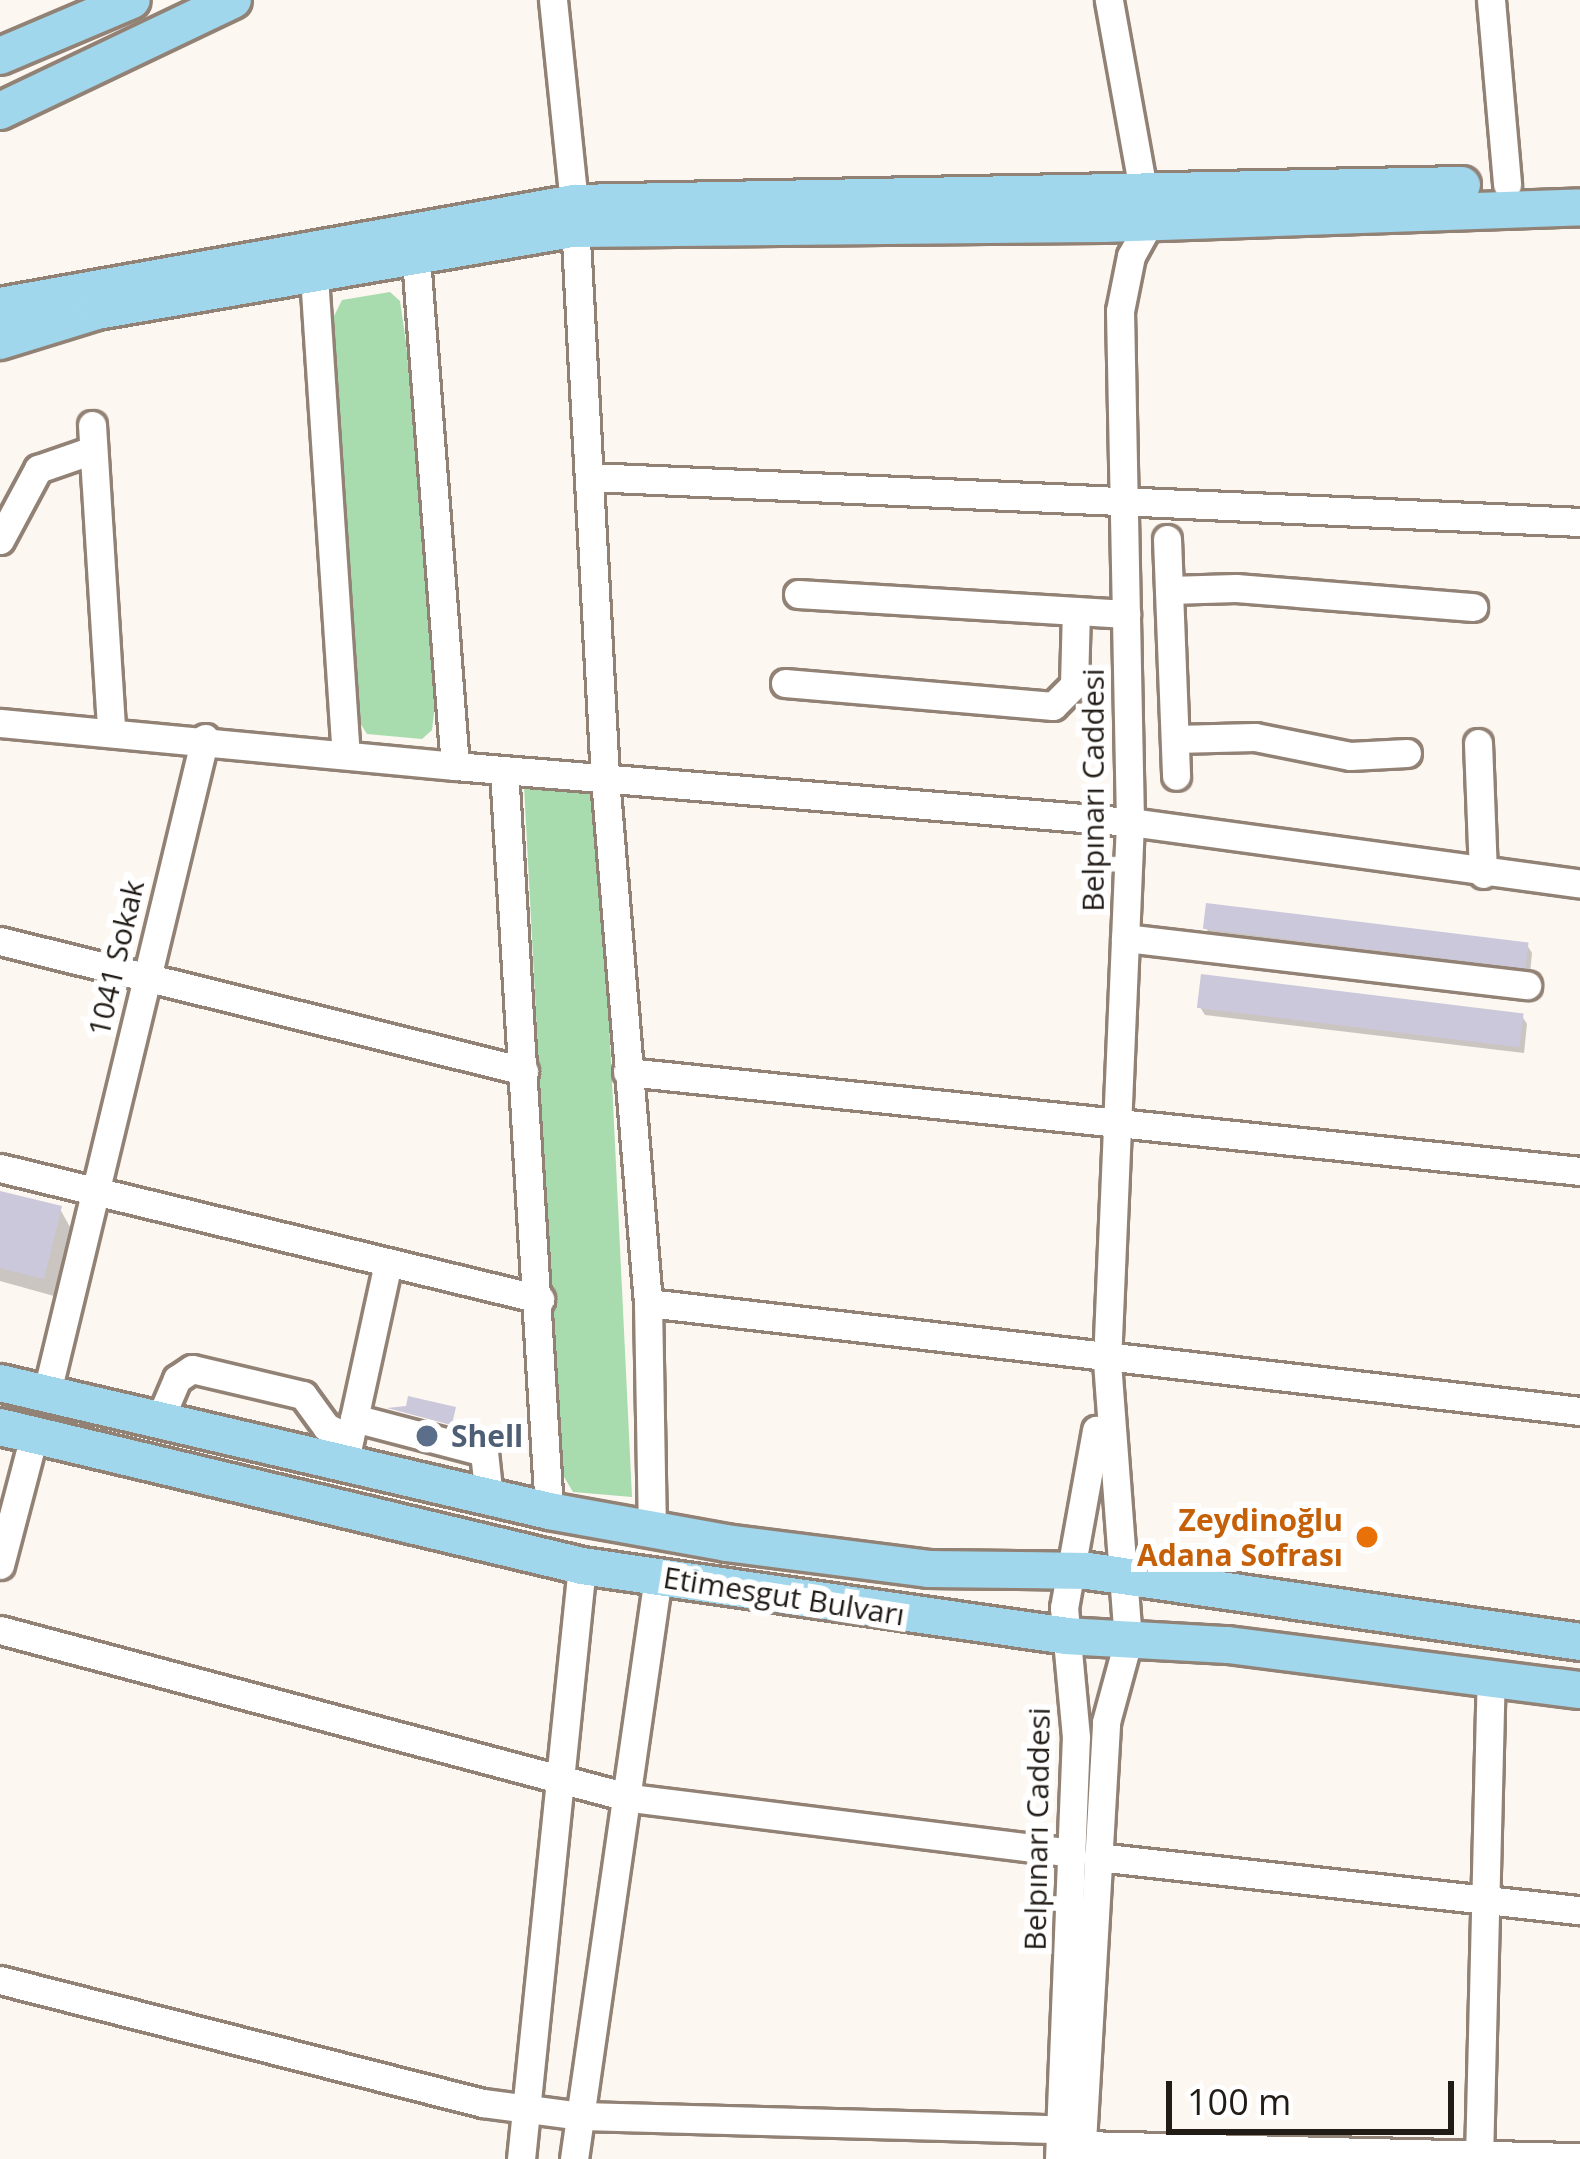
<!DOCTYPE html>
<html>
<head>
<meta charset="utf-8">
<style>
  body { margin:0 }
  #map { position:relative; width:1580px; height:2159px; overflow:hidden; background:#fdf7f1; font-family:"Open Sans",sans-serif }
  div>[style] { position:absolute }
  .green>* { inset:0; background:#a8dbae }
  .shadow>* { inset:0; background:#0003 }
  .building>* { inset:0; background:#ccc8db; transform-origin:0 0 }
  .roads { filter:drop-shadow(3px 0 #928275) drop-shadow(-3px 0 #928275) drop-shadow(0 3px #928275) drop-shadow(0 -3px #928275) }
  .minor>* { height:27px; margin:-13.5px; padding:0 13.5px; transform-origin:13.5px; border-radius:13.5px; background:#fff }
  .major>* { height:36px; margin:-18px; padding:0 18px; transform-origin:18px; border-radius:18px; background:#a1d7ed }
  .dots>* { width:33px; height:33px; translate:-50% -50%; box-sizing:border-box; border:6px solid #fff; border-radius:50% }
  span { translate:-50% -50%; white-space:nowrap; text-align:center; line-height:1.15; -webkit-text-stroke:12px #fff; paint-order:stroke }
  .street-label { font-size:30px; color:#221c17 }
  .service-label { font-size:30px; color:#4e5e75; font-weight:700 }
  .left { translate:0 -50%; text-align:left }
  .food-label { font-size:30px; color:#c56008; font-weight:700 }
  .right { translate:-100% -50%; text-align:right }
  .scale { position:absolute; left:1166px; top:2081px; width:288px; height:54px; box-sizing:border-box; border:6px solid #221c17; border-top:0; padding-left:15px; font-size:36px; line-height:42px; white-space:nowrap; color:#221c17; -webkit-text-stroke:9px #fff; paint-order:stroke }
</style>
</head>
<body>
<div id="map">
  <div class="green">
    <i style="clip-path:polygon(390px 292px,400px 301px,406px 342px,437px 688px,432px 730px,422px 739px,367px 734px,360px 723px,331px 322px,342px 300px)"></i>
    <i style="clip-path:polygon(524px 786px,598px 791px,632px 1497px,573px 1492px,560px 1470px)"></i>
  </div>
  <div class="shadow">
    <i style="clip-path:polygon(1206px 928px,1527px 945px,1532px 953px,1530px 974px,1211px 936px)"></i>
    <i style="clip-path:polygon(1200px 1007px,1522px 1016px,1527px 1024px,1524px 1053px,1205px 1015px)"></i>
    <i style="clip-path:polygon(0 1194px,60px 1209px,70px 1227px,54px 1296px,0 1281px)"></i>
  </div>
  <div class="building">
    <i style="left:1206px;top:903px;width:325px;height:26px;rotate:7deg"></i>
    <i style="left:1201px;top:974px;width:325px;height:34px;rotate:7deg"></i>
    <i style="clip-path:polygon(0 1191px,62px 1206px,44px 1279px,0 1268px)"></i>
    <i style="clip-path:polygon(408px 1396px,456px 1407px,453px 1420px,481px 1433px,387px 1408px,406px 1406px)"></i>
  </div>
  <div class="roads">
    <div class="minor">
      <i style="left:553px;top:0;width:204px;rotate:84.1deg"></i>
      <i style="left:574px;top:203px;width:576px;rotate:86.91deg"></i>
      <i style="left:605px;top:778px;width:527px;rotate:85.32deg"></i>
      <i style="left:648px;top:1303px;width:226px;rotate:89deg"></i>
      <i style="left:1491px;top:0;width:185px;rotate:85deg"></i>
      <i style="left:416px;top:258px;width:509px;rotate:85.61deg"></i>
      <i style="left:455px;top:766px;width:677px;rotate:4.74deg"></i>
      <i style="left:1130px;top:822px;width:454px;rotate:7.8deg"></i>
      <i style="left:314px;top:276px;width:477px;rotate:86.2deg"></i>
      <i style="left:92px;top:425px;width:307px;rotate:86.4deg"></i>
      <i style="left:590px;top:477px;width:991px;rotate:2.6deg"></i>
      <i style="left:1167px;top:539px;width:237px;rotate:87.8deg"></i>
      <i style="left:0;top:540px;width:81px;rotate:-61.8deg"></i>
      <i style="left:38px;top:469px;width:58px;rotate:-19.1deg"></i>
      <i style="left:1169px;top:590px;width:67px;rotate:-1.7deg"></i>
      <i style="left:1236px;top:588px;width:238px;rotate:4.6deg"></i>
      <i style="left:798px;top:594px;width:329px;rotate:3.5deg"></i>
      <i style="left:785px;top:683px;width:269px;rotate:4.9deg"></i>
      <i style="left:1053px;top:706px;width:30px;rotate:-45deg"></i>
      <i style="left:1074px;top:685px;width:74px;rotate:-88.5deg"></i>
      <i style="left:0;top:723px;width:457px;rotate:5.4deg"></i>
      <i style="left:1175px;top:739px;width:80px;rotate:-1.4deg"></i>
      <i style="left:1255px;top:737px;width:97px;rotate:11.3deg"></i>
      <i style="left:1350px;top:756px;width:57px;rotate:-3deg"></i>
      <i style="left:1478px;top:743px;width:131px;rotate:87.8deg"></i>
      <i style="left:504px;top:770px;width:742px;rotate:86.52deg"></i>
      <i style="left:1125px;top:938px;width:405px;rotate:6.7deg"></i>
      <i style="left:0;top:941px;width:540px;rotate:13.93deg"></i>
      <i style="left:627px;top:1072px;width:958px;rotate:5.93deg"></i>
      <i style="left:0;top:1168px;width:556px;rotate:13.64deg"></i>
      <i style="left:648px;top:1303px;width:938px;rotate:6.61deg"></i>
      <i style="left:46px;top:1396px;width:677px;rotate:-76.42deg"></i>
      <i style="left:354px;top:1418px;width:134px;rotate:14.7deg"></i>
      <i style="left:484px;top:1452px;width:46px;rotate:83.8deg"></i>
      <i style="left:159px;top:1421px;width:46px;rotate:-66.8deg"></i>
      <i style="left:177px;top:1379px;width:18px;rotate:-34deg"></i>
      <i style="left:192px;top:1369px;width:114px;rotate:13.2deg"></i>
      <i style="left:303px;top:1395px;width:39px;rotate:54deg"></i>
      <i style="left:326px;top:1427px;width:26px;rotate:25deg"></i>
      <i style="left:347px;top:1451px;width:188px;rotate:-77.7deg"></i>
      <i style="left:0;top:1565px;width:134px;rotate:-75.3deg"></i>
      <i style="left:0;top:1630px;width:653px;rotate:14.91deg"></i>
      <i style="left:631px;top:1798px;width:443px;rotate:7.1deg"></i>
      <i style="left:1097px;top:1857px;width:486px;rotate:6.3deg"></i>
      <i style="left:0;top:1980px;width:498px;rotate:14.3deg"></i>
      <i style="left:483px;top:2103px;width:100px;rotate:7.5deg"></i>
      <i style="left:582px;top:2116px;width:479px;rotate:1.6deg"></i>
      <i style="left:1082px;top:2145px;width:498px;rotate:1.4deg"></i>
      <i style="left:521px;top:2159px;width:596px;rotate:-84.13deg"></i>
      <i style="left:574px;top:2159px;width:588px;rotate:-81.79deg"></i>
      <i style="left:1059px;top:2159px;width:422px;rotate:-87.7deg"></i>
      <i style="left:1076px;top:1737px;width:130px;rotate:-95.3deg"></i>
      <i style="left:1064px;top:1608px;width:181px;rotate:-79.8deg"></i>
      <i style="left:1081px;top:2159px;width:438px;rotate:-86.7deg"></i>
      <i style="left:1106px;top:1722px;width:84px;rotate:-74.8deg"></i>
      <i style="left:1128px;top:1641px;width:280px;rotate:-94.3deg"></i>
      <i style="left:1107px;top:1362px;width:540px;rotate:-87.56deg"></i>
      <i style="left:1130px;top:822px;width:511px;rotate:-91.12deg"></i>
      <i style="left:1120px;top:311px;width:56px;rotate:-78.7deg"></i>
      <i style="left:1131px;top:256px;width:38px;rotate:-61deg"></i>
      <i style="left:1149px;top:223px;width:227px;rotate:-100.2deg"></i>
      <i style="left:1479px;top:2159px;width:479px;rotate:-88.6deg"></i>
    </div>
    <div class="major">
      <i style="left:0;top:56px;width:143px;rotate:-23deg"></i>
      <i style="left:0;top:111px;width:258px;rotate:-25.5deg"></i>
      <i style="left:0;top:306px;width:583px;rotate:-10.17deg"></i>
      <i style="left:574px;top:203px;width:888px;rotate:-1.16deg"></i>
      <i style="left:0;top:341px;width:102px;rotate:-17.2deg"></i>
      <i style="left:97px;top:311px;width:483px;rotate:-9.8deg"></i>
      <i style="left:573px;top:229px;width:531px;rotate:-0.54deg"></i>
      <i style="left:1104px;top:224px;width:476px;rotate:-2deg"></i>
      <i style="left:0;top:1383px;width:564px;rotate:13.12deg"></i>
      <i style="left:549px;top:1511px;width:180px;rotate:10.2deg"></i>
      <i style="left:726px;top:1543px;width:204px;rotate:7.3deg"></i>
      <i style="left:928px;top:1569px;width:160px;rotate:0.7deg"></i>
      <i style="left:1088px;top:1571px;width:497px;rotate:8.2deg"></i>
      <i style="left:0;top:1427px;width:598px;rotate:13.43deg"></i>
      <i style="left:582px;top:1566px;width:488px;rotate:8.2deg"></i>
      <i style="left:1065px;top:1636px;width:163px;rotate:3.2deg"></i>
      <i style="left:1228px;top:1645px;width:355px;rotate:7.3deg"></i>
    </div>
  </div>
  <div class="dots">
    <i style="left:427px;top:1436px;background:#5c6f8a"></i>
    <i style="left:1367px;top:1537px;background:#e8710a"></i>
  </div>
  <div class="street-label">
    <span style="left:1093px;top:790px;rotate:-90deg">Belpınarı Caddesi</span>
    <span style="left:116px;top:958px;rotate:-77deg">1041 Sokak</span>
    <span style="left:784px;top:1596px;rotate:9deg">Etimesgut Bulvarı</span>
    <span style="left:1037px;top:1829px;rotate:-89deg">Belpınarı Caddesi</span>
  </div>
  <div class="service-label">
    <span class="left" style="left:451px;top:1436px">Shell</span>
  </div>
  <div class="food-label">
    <span class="right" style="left:1343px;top:1537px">Zeydinoğlu<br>Adana Sofrası</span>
  </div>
  <div class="scale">100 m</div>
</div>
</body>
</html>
